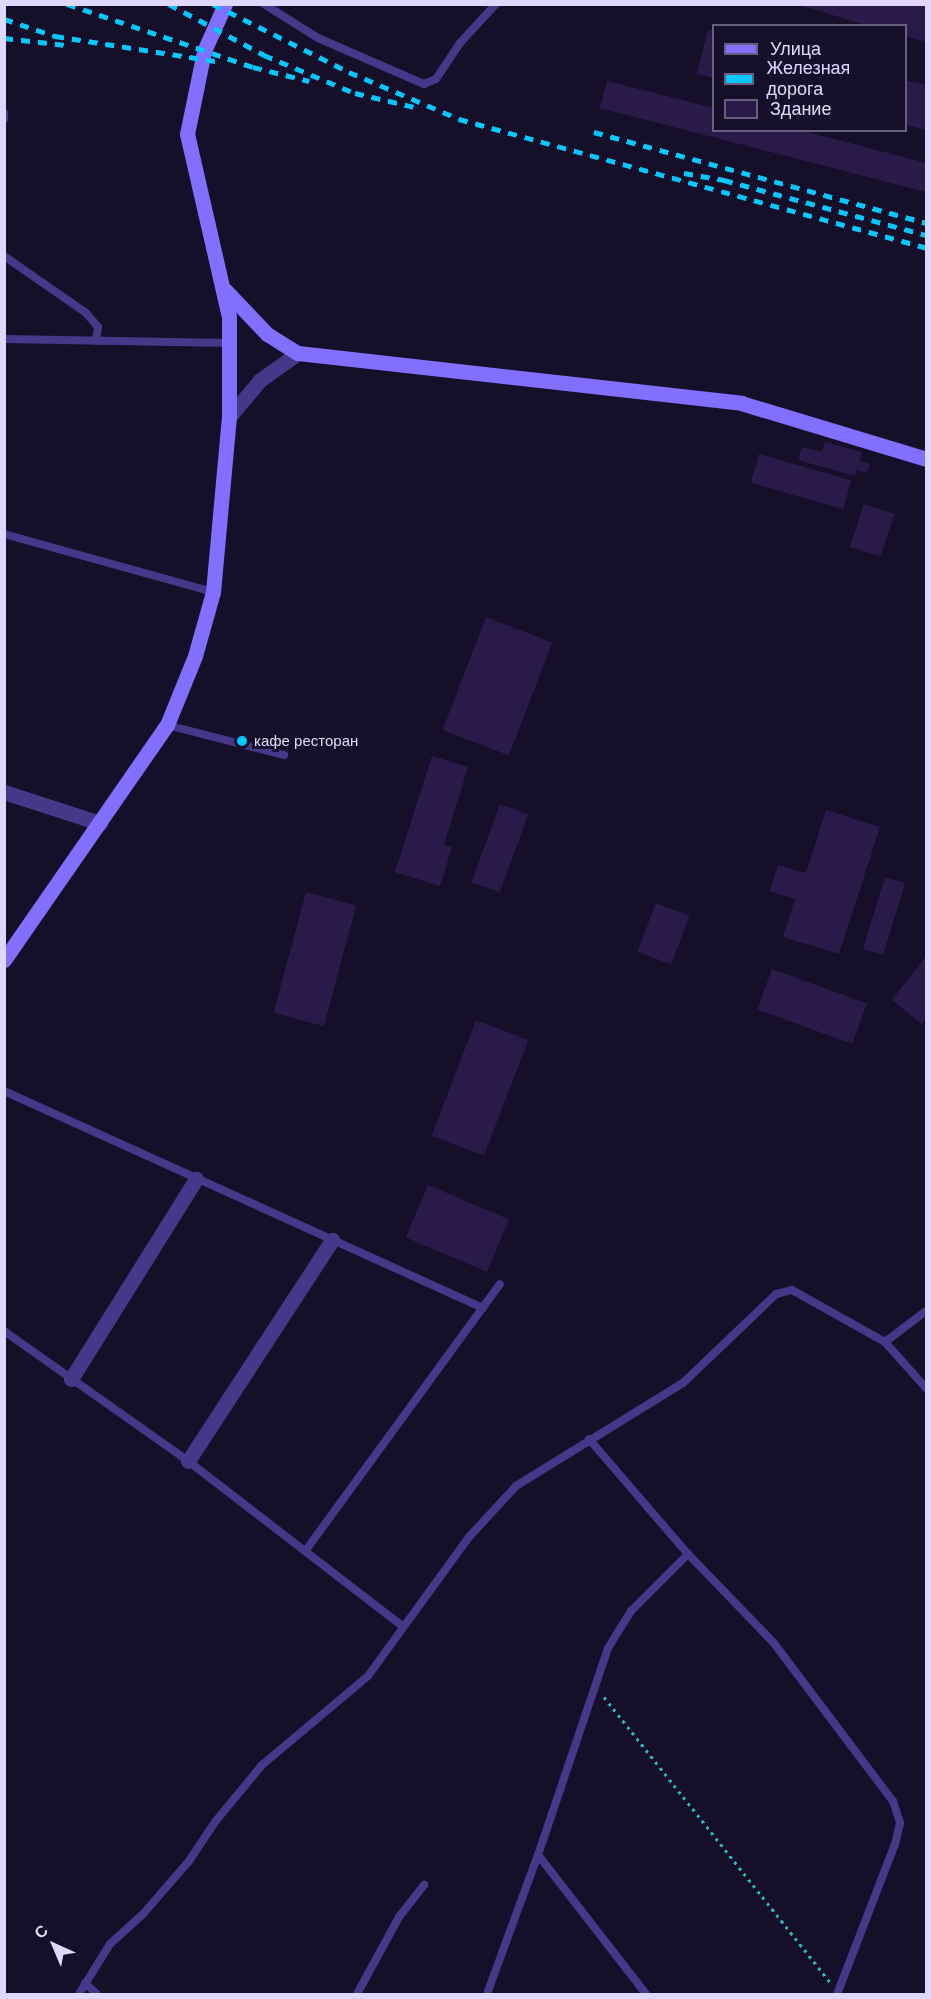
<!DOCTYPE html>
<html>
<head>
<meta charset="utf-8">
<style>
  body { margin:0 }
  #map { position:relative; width:931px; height:1999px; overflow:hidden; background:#160f29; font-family:Helvetica,sans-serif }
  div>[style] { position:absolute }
  .building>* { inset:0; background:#2a1a4a; transform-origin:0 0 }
  .path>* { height:3px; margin-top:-1.5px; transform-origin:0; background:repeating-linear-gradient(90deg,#2bb6bf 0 3px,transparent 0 7.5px) }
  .lane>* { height:8px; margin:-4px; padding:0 4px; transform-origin:4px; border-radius:4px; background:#453889 }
  .street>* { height:15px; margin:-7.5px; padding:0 7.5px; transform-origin:7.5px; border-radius:7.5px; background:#453889 }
  .secondary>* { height:15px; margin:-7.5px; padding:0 7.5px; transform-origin:7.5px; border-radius:7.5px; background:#826eff }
  .rail>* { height:4.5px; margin-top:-2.25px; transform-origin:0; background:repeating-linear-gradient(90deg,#03c8ff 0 9px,transparent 0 17px) }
  .dots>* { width:16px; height:16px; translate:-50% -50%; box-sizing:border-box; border:3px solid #160f29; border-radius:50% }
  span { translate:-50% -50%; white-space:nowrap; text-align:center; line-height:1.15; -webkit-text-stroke:6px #160f29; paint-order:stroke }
  .poi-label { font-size:15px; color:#e0d7ff }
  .left { translate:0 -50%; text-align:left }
  .frame { position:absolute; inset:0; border:6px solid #e0d7ff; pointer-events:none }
  .legend { position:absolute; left:712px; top:24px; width:195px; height:108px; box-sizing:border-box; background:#160f29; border:2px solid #675f7f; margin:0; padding:8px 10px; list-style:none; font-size:18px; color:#e0d7ff }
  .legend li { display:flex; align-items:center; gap:12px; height:30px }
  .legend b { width:30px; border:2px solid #675f7f }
  .north { position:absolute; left:24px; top:1915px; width:60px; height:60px; -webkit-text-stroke:4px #160f29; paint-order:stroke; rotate:316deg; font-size:16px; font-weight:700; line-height:24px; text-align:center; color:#e0d7ff }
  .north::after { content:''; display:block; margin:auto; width:21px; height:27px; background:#e0d7ff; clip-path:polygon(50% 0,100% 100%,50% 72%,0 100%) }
</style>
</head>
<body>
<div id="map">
  <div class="building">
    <i style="clip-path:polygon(796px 4px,926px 4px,926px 42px,906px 36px,906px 26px,869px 26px)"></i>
    <i style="clip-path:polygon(708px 30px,714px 32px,714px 78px,697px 74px)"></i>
    <i style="clip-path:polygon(906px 80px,926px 85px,926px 130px,906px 125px)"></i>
    <i style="clip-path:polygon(607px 81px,714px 108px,714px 130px,800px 130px,926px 163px,926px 192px,600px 108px)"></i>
    <i style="clip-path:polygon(825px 442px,862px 452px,859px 461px,870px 464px,867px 473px,857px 470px,855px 476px,798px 460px,802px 447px,822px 452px)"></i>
    <i style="left:759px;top:454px;width:96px;height:30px;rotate:16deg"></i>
    <i style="left:864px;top:504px;width:32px;height:45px;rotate:18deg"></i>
    <i style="left:486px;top:617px;width:71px;height:121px;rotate:21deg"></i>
    <i style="clip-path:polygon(432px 756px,468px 767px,444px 845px,452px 847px,440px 886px,395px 872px)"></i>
    <i style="left:500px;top:804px;width:30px;height:83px;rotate:20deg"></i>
    <i style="clip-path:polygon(826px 810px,880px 827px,839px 954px,783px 937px,795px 899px,770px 891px,778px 865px,806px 873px)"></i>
    <i style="left:885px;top:877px;width:21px;height:75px;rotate:17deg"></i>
    <i style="left:306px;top:892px;width:52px;height:125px;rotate:15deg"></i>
    <i style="left:656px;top:903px;width:36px;height:52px;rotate:21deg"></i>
    <i style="clip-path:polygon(926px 956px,926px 1018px,922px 1024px,892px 1000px)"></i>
    <i style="left:772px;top:969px;width:101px;height:43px;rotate:20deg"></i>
    <i style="left:476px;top:1020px;width:56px;height:124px;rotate:21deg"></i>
    <i style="left:428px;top:1185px;width:88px;height:57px;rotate:23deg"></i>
  </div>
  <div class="path">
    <i style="left:604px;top:1697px;width:365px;rotate:51.6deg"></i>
  </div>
  <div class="lane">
    <i style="left:264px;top:4px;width:64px;rotate:32.2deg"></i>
    <i style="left:318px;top:38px;width:116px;rotate:23.5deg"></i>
    <i style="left:424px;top:84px;width:13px;rotate:-23deg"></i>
    <i style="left:436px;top:79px;width:43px;rotate:-56.3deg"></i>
    <i style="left:460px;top:43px;width:53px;rotate:-47.3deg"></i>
    <i style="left:4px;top:113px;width:6px;rotate:90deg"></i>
    <i style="left:4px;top:256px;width:100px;rotate:34.8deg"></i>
    <i style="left:86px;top:313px;width:18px;rotate:49deg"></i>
    <i style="left:98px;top:327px;width:14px;rotate:98deg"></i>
    <i style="left:4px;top:339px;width:226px;rotate:1deg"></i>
    <i style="left:4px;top:534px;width:217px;rotate:15.5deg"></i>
    <i style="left:167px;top:725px;width:121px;rotate:14.4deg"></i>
    <i style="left:4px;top:1091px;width:526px;rotate:24.37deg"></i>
    <i style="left:4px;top:1331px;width:225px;rotate:35.2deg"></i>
    <i style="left:188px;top:1461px;width:270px;rotate:37.6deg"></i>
    <i style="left:885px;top:1342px;width:62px;rotate:48.3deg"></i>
    <i style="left:589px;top:1439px;width:152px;rotate:49.3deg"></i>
    <i style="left:688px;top:1554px;width:122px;rotate:46deg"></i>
    <i style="left:773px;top:1642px;width:199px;rotate:53deg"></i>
    <i style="left:893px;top:1801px;width:23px;rotate:72deg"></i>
    <i style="left:900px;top:1823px;width:22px;rotate:103deg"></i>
    <i style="left:895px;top:1844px;width:161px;rotate:111.1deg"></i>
    <i style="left:306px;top:1550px;width:329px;rotate:-53.9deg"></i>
    <i style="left:85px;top:1983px;width:16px;rotate:43deg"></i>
    <i style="left:79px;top:1994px;width:59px;rotate:-58.2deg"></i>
    <i style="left:110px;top:1944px;width:45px;rotate:-42.3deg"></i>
    <i style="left:143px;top:1914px;width:70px;rotate:-49deg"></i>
    <i style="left:189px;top:1861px;width:47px;rotate:-56.3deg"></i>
    <i style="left:215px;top:1822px;width:74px;rotate:-50.5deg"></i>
    <i style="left:262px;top:1765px;width:138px;rotate:-40deg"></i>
    <i style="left:368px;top:1676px;width:172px;rotate:-54deg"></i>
    <i style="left:469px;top:1537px;width:69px;rotate:-47.3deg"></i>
    <i style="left:516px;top:1486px;width:196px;rotate:-31.7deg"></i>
    <i style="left:683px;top:1383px;width:129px;rotate:-43.7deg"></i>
    <i style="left:776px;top:1294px;width:16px;rotate:-14deg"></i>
    <i style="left:792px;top:1290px;width:107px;rotate:29.2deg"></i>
    <i style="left:885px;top:1342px;width:51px;rotate:-37.1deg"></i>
    <i style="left:357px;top:1994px;width:88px;rotate:-61.4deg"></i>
    <i style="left:399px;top:1917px;width:41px;rotate:-52deg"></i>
    <i style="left:487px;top:1994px;width:148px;rotate:-69.9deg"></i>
    <i style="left:646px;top:1994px;width:176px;rotate:-127.8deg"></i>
    <i style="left:538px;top:1855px;width:219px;rotate:-71.3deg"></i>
    <i style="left:608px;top:1648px;width:44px;rotate:-58.1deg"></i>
    <i style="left:631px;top:1611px;width:81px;rotate:-45deg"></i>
  </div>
  <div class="street">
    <i style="left:229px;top:417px;width:48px;rotate:-50deg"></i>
    <i style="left:260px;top:380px;width:47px;rotate:-35.4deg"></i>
    <i style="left:4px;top:792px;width:101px;rotate:17.9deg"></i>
    <i style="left:71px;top:1379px;width:236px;rotate:-58deg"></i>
    <i style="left:188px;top:1461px;width:264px;rotate:-56.9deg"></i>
  </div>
  <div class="secondary">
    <i style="left:225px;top:290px;width:61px;rotate:46.3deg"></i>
    <i style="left:267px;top:334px;width:36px;rotate:32deg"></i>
    <i style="left:298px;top:353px;width:446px;rotate:6.4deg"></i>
    <i style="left:741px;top:403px;width:193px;rotate:16.8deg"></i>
    <i style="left:4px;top:960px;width:286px;rotate:-55.3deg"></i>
    <i style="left:167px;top:725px;width:74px;rotate:-67.9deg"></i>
    <i style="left:195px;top:656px;width:66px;rotate:-74.3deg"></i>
    <i style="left:213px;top:592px;width:176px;rotate:-84.8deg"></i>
    <i style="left:229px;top:417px;width:100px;rotate:-90deg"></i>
    <i style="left:229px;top:317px;width:188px;rotate:-102.9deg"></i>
    <i style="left:187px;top:134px;width:85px;rotate:-78.4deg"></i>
    <i style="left:204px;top:51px;width:51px;rotate:-65.9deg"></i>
  </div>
  <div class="rail">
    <i style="left:67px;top:4px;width:196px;rotate:18.7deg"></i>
    <i style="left:253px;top:67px;width:58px;rotate:14deg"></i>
    <i style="left:169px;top:4px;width:108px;rotate:28.2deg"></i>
    <i style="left:264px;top:55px;width:99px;rotate:22.7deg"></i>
    <i style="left:355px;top:93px;width:66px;rotate:13.2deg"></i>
    <i style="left:213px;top:4px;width:152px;rotate:26.6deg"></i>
    <i style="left:349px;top:72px;width:120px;rotate:23.1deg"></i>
    <i style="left:459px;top:119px;width:484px;rotate:15.4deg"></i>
    <i style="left:4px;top:19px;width:54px;rotate:18.4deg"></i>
    <i style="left:55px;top:36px;width:162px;rotate:8.9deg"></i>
    <i style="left:4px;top:38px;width:62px;rotate:6.4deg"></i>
    <i style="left:594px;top:132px;width:344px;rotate:15.3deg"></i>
    <i style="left:684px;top:173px;width:41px;rotate:9.9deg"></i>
    <i style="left:724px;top:180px;width:209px;rotate:15.2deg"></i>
  </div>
  <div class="dots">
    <i style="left:242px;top:741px;background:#03c8ff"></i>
  </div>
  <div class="poi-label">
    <span class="left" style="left:254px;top:741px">кафе ресторан</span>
  </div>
  <div class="frame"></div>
  <ul class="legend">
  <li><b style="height:8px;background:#826eff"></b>Улица</li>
  <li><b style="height:8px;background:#03c8ff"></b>Железная дорога</li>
  <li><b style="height:16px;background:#2a1a4a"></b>Здание</li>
  </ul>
  <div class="north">С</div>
</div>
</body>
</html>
